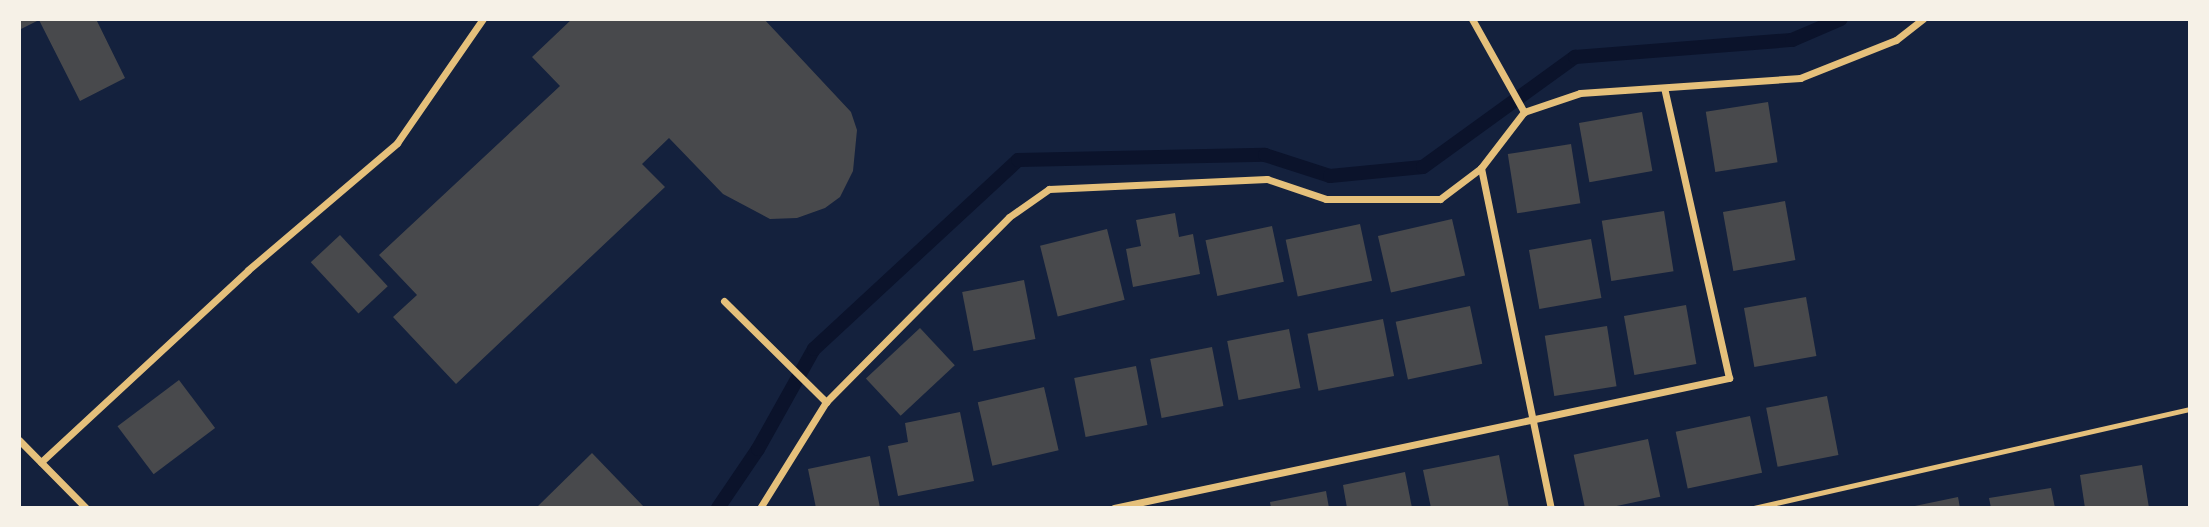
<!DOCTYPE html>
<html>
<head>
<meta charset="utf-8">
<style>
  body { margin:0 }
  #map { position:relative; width:2209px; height:527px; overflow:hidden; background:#14213d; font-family:"Nunito Sans",sans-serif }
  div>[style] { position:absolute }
  .stream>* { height:14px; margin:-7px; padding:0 7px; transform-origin:7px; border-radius:7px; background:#0b132b }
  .building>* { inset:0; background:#48494c; transform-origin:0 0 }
  .path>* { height:4.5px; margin:-2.25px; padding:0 2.25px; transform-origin:2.25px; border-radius:2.25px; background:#e5c07b }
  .minor>* { height:7px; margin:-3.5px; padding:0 3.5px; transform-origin:3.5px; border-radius:3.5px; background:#e5c07b }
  span { translate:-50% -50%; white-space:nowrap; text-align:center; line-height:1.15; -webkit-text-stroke:6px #f6f1e7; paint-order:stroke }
  .frame { position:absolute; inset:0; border:21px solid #f6f1e7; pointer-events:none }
</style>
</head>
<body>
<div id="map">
  <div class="stream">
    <i style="left:718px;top:508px;width:71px;rotate:-55.9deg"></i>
    <i style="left:758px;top:449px;width:115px;rotate:-60.8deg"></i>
    <i style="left:814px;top:349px;width:278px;rotate:-42.8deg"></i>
    <i style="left:1018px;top:160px;width:247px;rotate:-1.2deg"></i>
    <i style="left:1265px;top:155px;width:68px;rotate:17.9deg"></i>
    <i style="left:1330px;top:176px;width:93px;rotate:-5.5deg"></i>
    <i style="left:1423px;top:167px;width:188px;rotate:-35.9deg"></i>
    <i style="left:1575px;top:57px;width:218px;rotate:-4.5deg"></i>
    <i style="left:1792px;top:40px;width:53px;rotate:-23.2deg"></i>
  </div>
  <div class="building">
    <i style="clip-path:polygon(19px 19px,96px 19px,125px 78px,80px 101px,39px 20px,19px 30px)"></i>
    <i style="clip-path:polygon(572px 19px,764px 19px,851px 112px,857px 130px,853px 171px,840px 197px,825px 208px,797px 218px,770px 219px,723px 194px,669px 138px,642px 164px,665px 187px,456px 384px,393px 317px,417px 295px,379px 255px,560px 86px,532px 57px)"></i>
    <i style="left:1768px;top:102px;width:61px;height:63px;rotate:81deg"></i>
    <i style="left:1642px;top:112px;width:60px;height:64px;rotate:80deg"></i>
    <i style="left:1571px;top:144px;width:60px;height:64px;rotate:81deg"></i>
    <i style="left:1785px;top:201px;width:60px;height:63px;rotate:80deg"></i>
    <i style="left:1664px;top:211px;width:61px;height:63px;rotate:81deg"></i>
    <i style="clip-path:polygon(1175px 213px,1179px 237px,1193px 234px,1200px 274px,1133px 287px,1126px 249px,1141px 246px,1136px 220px)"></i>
    <i style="left:1452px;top:219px;width:58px;height:76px;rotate:77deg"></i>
    <i style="left:1360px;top:224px;width:58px;height:76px;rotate:78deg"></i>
    <i style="left:1272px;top:226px;width:57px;height:68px;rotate:78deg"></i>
    <i style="left:1107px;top:229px;width:73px;height:69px;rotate:76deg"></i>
    <i style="left:340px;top:235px;width:70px;height:40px;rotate:47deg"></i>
    <i style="left:1591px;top:239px;width:60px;height:63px;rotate:80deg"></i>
    <i style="left:1024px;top:280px;width:60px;height:63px;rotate:79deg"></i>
    <i style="left:1806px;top:297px;width:60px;height:63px;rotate:80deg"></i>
    <i style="left:1686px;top:305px;width:60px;height:63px;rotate:80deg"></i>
    <i style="left:1470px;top:306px;width:59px;height:76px;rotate:78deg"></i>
    <i style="left:1383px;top:319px;width:58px;height:77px;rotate:79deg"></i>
    <i style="left:1607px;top:326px;width:61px;height:63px;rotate:81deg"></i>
    <i style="left:920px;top:328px;width:51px;height:74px;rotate:47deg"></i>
    <i style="left:1289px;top:329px;width:60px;height:63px;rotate:79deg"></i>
    <i style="left:1212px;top:347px;width:60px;height:63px;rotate:79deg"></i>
    <i style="left:1136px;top:366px;width:60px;height:63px;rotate:79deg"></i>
    <i style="left:179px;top:380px;width:60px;height:77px;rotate:53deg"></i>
    <i style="left:1044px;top:387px;width:65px;height:68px;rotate:77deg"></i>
    <i style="left:1827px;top:396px;width:60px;height:62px;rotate:79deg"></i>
    <i style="clip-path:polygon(960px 412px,974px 481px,898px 496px,888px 446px,908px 442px,905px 423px)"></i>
    <i style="left:1750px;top:416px;width:58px;height:76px;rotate:78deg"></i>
    <i style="left:1648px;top:439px;width:59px;height:76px;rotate:78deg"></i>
    <i style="clip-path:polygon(592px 453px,645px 508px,536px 508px)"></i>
    <i style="clip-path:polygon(1499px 455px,1509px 508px,1431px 508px,1423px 470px)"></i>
    <i style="clip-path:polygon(870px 456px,880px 508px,816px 508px,808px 469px)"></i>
    <i style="clip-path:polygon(2142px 465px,2149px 508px,2085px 508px,2080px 475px)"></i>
    <i style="clip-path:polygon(1405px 472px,1412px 508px,1347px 508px,1343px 485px)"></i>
    <i style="clip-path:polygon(2051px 488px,2055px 508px,1991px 508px,1989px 498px)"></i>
    <i style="clip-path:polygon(1326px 491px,1329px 508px,1271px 508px,1270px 502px)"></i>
    <i style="clip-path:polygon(1958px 497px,1960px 508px,1911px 508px,1910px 507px)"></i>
  </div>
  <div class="path">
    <i style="left:1754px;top:508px;width:447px;rotate:-12.8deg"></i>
  </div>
  <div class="minor">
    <i style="left:1472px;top:19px;width:107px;rotate:60.8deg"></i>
    <i style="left:1481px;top:168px;width:347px;rotate:78.4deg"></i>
    <i style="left:724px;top:301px;width:144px;rotate:44.7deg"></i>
    <i style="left:19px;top:440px;width:95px;rotate:45.4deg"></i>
    <i style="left:41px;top:462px;width:282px;rotate:-42.8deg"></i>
    <i style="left:248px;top:270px;width:196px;rotate:-40.4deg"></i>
    <i style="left:397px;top:143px;width:151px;rotate:-55.3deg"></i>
    <i style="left:760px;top:508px;width:125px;rotate:-58.1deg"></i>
    <i style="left:826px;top:402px;width:260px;rotate:-45.3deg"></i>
    <i style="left:1009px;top:217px;width:49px;rotate:-35deg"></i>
    <i style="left:1049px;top:189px;width:218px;rotate:-2.6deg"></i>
    <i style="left:1267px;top:179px;width:62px;rotate:18.7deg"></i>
    <i style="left:1326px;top:199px;width:114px"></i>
    <i style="left:1440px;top:199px;width:51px;rotate:-37.1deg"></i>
    <i style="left:1481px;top:168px;width:71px;rotate:-52.5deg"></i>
    <i style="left:1524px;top:112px;width:59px;rotate:-18.7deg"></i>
    <i style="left:1580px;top:93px;width:221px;rotate:-3.9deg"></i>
    <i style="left:1800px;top:78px;width:103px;rotate:-21.6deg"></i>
    <i style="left:1896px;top:40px;width:34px;rotate:-38deg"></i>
    <i style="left:1114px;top:508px;width:629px;rotate:-11.94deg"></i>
    <i style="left:1729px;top:378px;width:297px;rotate:-102.6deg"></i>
  </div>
  <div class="frame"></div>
</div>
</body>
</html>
